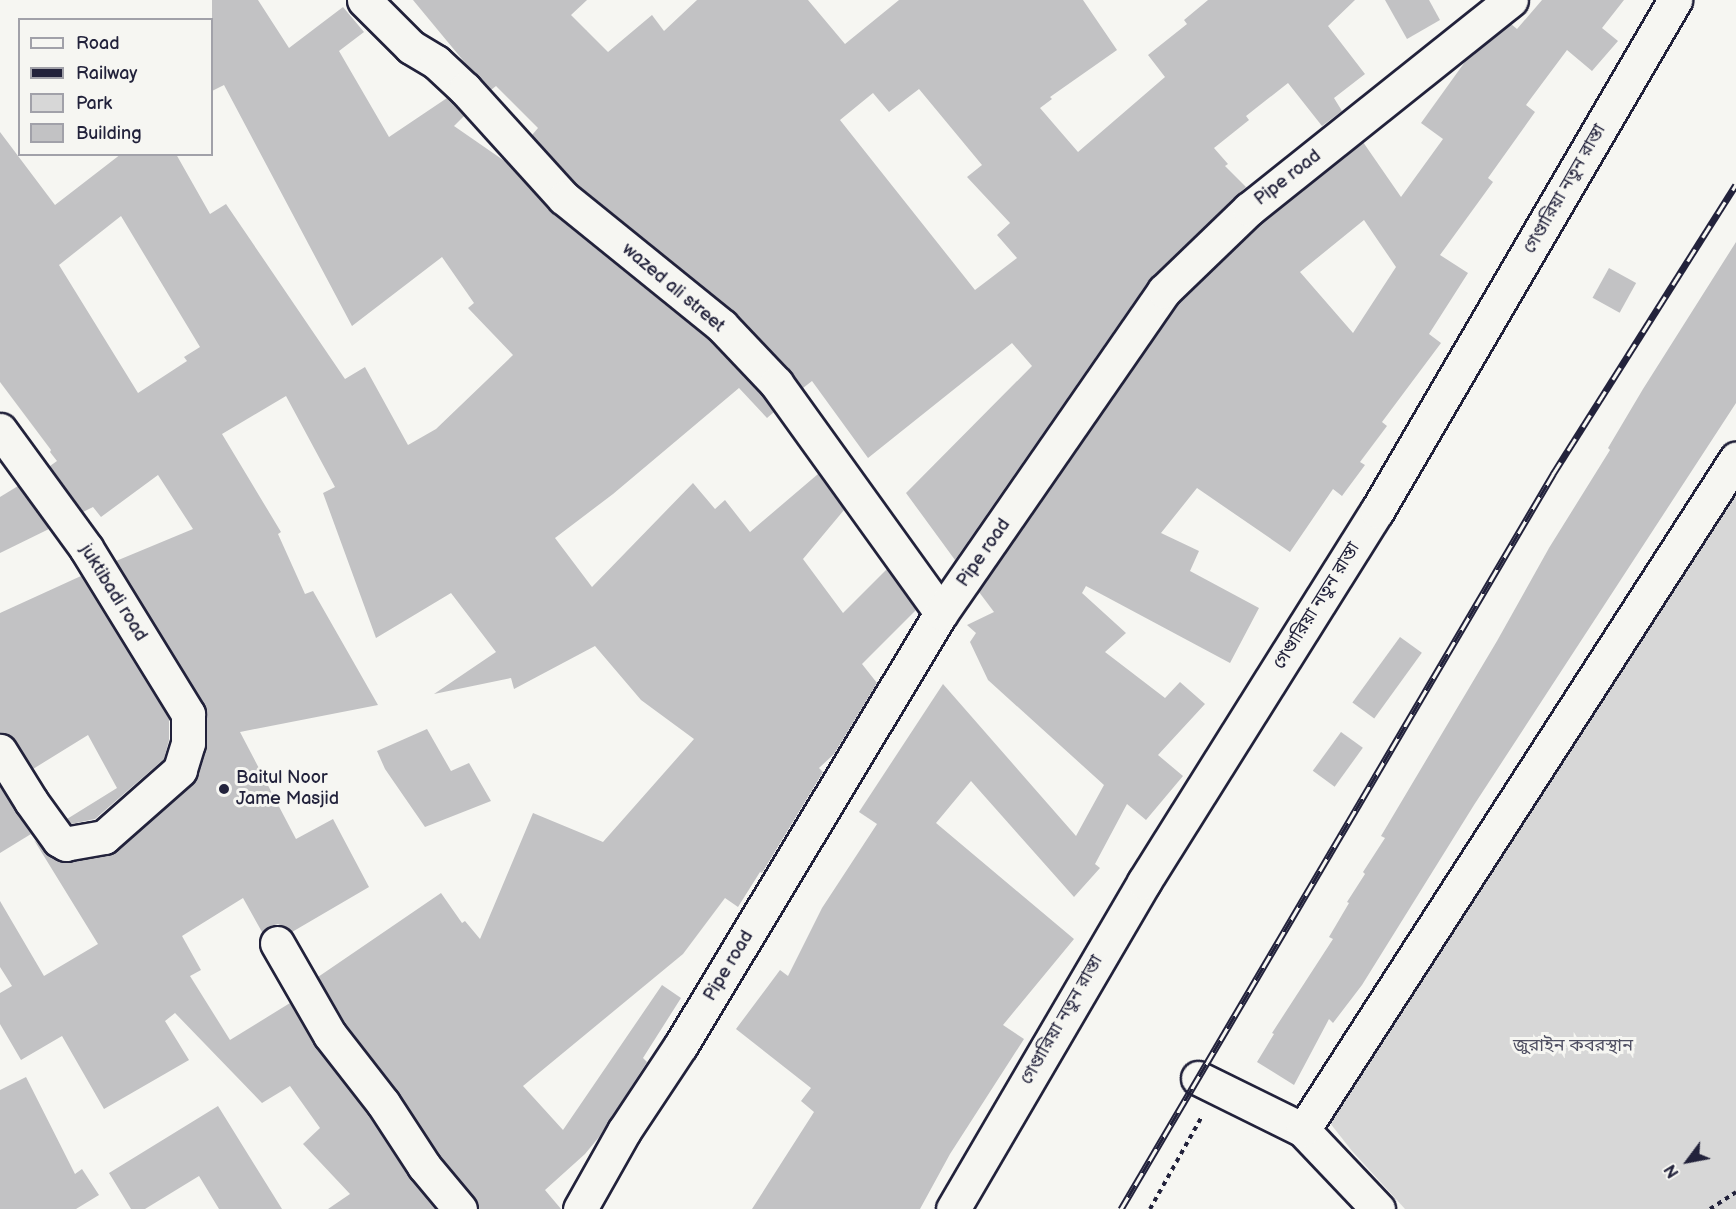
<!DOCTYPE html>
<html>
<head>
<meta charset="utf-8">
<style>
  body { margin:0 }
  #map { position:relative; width:1736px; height:1209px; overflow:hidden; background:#f6f6f2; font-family:"Balsamiq Sans","Noto Sans Bengali",sans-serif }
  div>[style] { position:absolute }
  .green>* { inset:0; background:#d7d7d7 }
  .building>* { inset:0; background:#c2c2c4; transform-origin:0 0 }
  .path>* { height:4px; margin-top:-2px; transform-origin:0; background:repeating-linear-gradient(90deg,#22223b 0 4.5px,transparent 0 9px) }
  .roads { filter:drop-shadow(2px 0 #22223b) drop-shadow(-2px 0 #22223b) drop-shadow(0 2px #22223b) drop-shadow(0 -2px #22223b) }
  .minor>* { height:33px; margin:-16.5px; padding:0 16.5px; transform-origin:16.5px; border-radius:16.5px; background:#f6f6f2 }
  .primary>* { height:33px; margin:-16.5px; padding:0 16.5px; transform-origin:16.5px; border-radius:16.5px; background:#f6f6f2 }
  .rail>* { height:7px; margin-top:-3.5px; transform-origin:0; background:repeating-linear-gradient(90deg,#f6f6f2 0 14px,#22223b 0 28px); box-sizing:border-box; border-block:2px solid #22223b }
  .dots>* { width:16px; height:16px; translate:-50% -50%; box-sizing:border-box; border:3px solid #f6f6f2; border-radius:50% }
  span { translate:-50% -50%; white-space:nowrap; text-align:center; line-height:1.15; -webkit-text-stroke:6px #f6f6f2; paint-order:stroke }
  .street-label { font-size:18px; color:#22223b }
  .poi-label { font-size:18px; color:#22223b }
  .left { translate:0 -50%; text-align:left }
  .park-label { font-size:18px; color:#4f4f62 }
  .legend { position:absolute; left:18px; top:18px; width:195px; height:138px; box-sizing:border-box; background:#f6f6f2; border:2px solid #a1a1a9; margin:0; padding:8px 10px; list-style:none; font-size:18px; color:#22223b }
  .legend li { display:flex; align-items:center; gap:12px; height:30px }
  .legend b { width:30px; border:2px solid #a1a1a9 }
  .north { position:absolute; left:1658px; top:1131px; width:60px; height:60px; -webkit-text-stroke:4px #f6f6f2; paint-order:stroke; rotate:238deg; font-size:16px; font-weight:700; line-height:24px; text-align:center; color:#22223b }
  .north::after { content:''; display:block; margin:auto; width:21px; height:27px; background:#22223b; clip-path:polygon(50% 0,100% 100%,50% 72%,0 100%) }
</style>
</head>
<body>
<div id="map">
  <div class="green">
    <i style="clip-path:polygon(1736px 488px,1736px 1209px,1405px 1209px,1352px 1151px,1330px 1123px,1551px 773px)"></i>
  </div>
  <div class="building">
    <i style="clip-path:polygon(evenodd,212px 0,258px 0,289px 48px,343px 7px,364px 32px,339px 51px,389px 137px,447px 98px,464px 116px,454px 126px,506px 162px,552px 213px,709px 340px,762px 395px,774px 412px,767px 418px,739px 388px,613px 494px,555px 538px,592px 587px,693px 483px,715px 509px,725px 500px,750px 532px,818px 474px,844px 510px,803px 559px,843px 613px,887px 569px,916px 610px,862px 664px,877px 683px,834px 754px,819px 768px,823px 772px,762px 873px,760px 872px,738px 907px,725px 898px,683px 954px,523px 1086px,563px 1130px,662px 985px,681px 998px,643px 1058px,647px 1062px,599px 1137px,585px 1154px,545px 1190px,561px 1209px,478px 1209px,474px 1197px,439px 1155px,398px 1092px,346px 1024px,318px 977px,441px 893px,462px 923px,465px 921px,480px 939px,533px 813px,603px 842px,694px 739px,641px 700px,595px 646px,514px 689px,511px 678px,434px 694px,496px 652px,451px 593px,376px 638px,323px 493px,335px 487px,286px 396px,222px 434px,281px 532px,278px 534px,305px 594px,313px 591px,378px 705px,240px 732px,296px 839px,333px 819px,369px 887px,292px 932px,278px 924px,268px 927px,262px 932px,243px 898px,182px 936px,201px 970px,190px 976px,230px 1040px,290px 1003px,315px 1046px,368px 1114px,408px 1176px,436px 1209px,328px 1209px,350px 1194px,303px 1144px,320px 1128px,290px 1086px,262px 1103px,175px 1013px,165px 1021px,189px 1060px,104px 1109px,62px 1036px,21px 1060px,0 1024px,0 993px,12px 986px,0 967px,0 901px,44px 976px,98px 944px,34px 840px,50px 856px,69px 862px,116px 851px,193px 784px,198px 775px,207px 743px,204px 704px,116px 561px,193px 529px,158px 475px,101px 517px,93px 507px,83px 512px,50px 466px,57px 461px,50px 452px,51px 450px,0 382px,0 132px,55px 205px,121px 154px,176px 154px,210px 214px,226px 204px,345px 379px,365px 367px,408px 445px,436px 429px,513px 355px,468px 308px,474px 303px,442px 257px,352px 326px,224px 85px,212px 91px,212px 0,121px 216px,200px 347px,184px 357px,187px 361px,138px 393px,59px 265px,121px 216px)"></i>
    <i style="clip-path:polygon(evenodd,413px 0,587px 0,571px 15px,608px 52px,652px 15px,664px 31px,697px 0,808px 0,845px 44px,899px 0,1083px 0,1117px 50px,1050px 97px,1052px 99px,1040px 108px,1078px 152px,1165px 77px,1148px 55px,1187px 24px,1184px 20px,1208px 0,1355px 0,1328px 26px,1365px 74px,1334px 98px,1342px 111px,1322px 126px,1288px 83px,1246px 116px,1249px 120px,1214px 148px,1228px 164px,1225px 166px,1246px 187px,1149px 280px,955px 560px,906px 493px,1032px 366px,1012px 343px,868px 458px,812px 381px,803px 388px,790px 370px,734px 312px,577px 184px,532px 135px,538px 128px,496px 86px,491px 90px,466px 64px,413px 0,919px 89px,982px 165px,967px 177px,1010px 223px,997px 235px,1017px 258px,975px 290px,840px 120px,873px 93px,889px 112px,919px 89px)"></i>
    <i style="clip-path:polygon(1385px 0,1429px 0,1440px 20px,1407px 39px)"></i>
    <i style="clip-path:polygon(evenodd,1542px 0,1624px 0,1602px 28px,1618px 41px,1592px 71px,1567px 50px,1526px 105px,1535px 112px,1488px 178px,1493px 182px,1440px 255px,1468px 273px,1429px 334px,1441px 343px,1382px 422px,1387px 426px,1360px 462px,1365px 465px,1342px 496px,1333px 489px,1290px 552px,1197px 488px,1161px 533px,1199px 551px,1190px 571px,1259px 608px,1230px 663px,1086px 586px,1082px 593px,1126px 633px,1105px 652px,1165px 698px,1180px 682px,1205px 704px,1158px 755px,1183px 776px,1146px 820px,1127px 804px,1095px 864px,1100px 868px,1074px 897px,971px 781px,936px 823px,1074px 939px,1003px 1025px,1024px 1039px,950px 1154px,920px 1209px,752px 1209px,814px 1112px,801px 1101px,811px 1088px,736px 1029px,780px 970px,788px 976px,822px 908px,877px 824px,859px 812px,943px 684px,1076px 836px,1104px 785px,988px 680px,970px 642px,976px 633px,967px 625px,994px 612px,979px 592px,1178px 303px,1261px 223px,1363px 142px,1401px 197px,1443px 139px,1421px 123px,1467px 59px,1511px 24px,1517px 29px,1542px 0,1364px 220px,1396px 267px,1353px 333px,1300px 272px,1364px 220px)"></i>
    <i style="clip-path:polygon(1736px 242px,1736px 403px,1474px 805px,1362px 985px,1333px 1023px,1329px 1019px,1294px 1085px,1257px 1062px,1274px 1034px,1272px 1033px,1333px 939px,1329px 937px,1349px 903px,1347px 902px,1365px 874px,1363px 872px,1385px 838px,1381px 836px,1497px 641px,1549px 548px,1610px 450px,1608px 448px,1643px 389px)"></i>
    <i style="left:1609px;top:268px;width:31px;height:34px;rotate:29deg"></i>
    <i style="clip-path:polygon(18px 486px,49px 529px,0 553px,0 497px)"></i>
    <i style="clip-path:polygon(81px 576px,169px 719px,169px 740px,164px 759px,95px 819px,71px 824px,67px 819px,117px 788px,88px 735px,33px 769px,16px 741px,9px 735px,0 732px,0 613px)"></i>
    <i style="left:1400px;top:637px;width:27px;height:81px;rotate:36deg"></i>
    <i style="clip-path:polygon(427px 729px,451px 771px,469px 763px,491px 801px,425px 827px,385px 769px,377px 751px)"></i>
    <i style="left:1341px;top:732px;width:27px;height:48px;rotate:36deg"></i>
    <i style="clip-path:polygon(0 787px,31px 834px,0 853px)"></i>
    <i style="clip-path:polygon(26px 1077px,75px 1174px,82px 1169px,99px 1195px,76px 1209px,0 1209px,0 1090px)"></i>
    <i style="clip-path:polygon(218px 1106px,282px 1209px,219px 1209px,199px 1176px,145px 1209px,131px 1209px,109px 1173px)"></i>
  </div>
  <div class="path">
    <i style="left:1150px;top:1209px;width:104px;rotate:-60.7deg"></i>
    <i style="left:1710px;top:1209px;width:31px;rotate:-33deg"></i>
  </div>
  <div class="roads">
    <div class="minor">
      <i style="left:364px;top:0;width:66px;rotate:45deg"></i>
      <i style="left:411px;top:47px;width:29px;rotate:31deg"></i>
      <i style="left:436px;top:62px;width:40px;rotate:43deg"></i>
      <i style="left:465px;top:89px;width:147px;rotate:47.8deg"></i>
      <i style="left:564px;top:198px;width:203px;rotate:39deg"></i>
      <i style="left:722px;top:326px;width:79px;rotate:46.5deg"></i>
      <i style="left:776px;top:383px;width:283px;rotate:54.3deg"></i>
      <i style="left:0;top:430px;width:146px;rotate:53.9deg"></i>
      <i style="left:86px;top:548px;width:195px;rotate:58.4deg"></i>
      <i style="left:188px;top:714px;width:29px;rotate:90deg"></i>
      <i style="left:188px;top:743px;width:28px;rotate:107deg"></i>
      <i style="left:180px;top:770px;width:101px;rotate:138.6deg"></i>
      <i style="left:104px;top:837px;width:39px;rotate:170deg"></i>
      <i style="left:66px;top:844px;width:8px;rotate:-150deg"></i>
      <i style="left:59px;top:840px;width:48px;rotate:-125.7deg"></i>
      <i style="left:31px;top:801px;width:59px;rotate:-121.8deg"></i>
      <i style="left:277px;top:943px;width:106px;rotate:60.1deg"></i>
      <i style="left:330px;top:1035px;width:86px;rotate:52.1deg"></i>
      <i style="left:383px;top:1103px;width:75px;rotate:56.9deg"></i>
      <i style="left:424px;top:1166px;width:56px;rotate:50.1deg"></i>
      <i style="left:1198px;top:1078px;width:117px;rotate:26.3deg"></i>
      <i style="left:1303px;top:1130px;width:109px;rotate:46.5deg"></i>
      <i style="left:1303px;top:1130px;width:799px;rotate:-57.17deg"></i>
      <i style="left:580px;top:1209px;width:90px;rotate:-60.6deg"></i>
      <i style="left:624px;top:1131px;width:103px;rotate:-56.5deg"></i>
      <i style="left:681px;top:1045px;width:504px;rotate:-58.96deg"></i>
      <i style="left:941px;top:613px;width:392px;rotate:-55.3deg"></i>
      <i style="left:1164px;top:291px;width:118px;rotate:-44deg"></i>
      <i style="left:1249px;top:209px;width:335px;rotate:-38.6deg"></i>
    </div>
    <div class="primary">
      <i style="left:953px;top:1209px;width:379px;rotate:-59.7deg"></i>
      <i style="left:1144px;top:882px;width:438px;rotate:-57.9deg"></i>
      <i style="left:1377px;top:511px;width:592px;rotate:-59.75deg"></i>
    </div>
  </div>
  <div class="rail">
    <i style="left:1121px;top:1209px;width:853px;rotate:-59.55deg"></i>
    <i style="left:1553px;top:474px;width:342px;rotate:-57.7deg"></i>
  </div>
  <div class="dots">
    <i style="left:224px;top:789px;background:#22223b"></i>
  </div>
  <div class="street-label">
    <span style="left:1288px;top:178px;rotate:-38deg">Pipe road</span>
    <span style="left:1565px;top:189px;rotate:-60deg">গেণ্ডারিয়া নতুন রাস্তা</span>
    <span style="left:673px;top:288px;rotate:40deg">wazed ali street</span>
    <span style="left:984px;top:553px;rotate:-55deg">Pipe road</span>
    <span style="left:113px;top:593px;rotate:58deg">juktibadi road</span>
    <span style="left:1317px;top:606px;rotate:-58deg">গেণ্ডারিয়া নতুন রাস্তা</span>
    <span style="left:729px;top:966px;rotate:-59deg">Pipe road</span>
    <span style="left:1062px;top:1020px;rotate:-60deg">গেণ্ডারিয়া নতুন রাস্তা</span>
  </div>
  <div class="poi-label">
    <span class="left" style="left:236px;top:789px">Baitul Noor<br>Jame Masjid</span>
  </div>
  <div class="park-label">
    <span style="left:1573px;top:1046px">জুরাইন কবরস্থান</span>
  </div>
  <ul class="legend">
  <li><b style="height:8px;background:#f6f6f2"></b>Road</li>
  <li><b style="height:8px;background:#22223b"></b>Railway</li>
  <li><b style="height:16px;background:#d7d7d7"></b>Park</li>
  <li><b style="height:16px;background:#c2c2c4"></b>Building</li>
  </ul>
  <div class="north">N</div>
</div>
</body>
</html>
